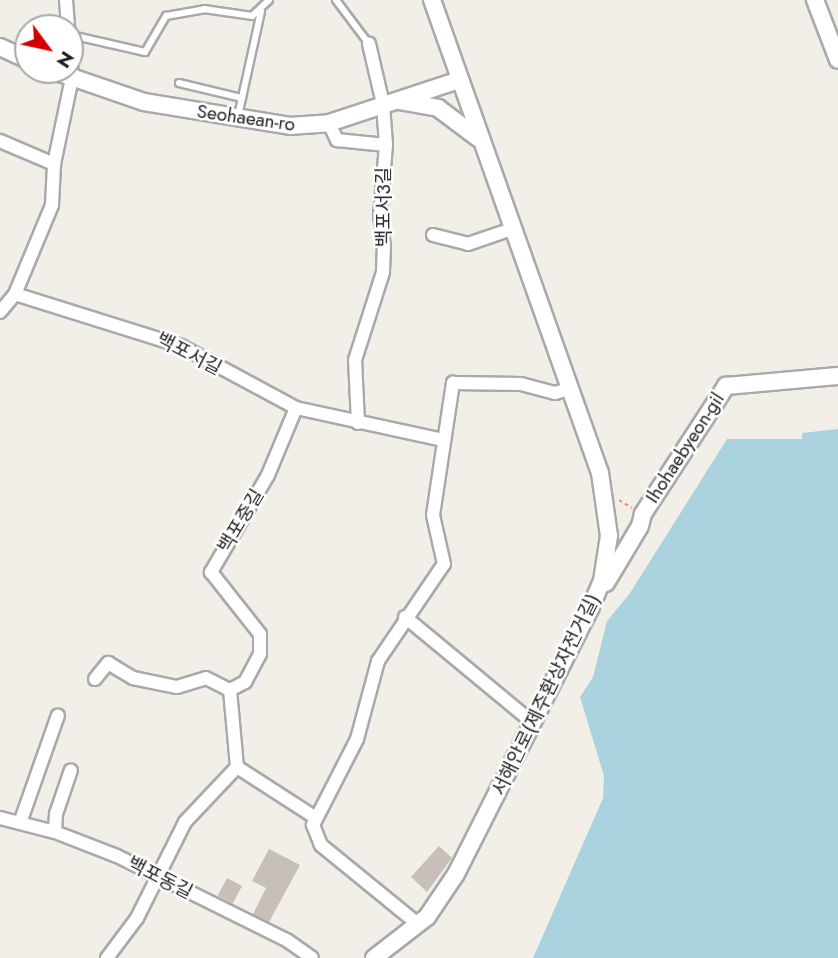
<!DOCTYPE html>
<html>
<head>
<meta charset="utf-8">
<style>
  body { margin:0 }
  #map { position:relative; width:838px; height:958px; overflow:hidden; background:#f2efe9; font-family:Jost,"Noto Sans KR",sans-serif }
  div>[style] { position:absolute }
  .water>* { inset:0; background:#aad3df }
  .building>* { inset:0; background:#c7bfb8; transform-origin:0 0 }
  .path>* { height:2px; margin-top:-1px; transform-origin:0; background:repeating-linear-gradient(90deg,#fa8072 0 3.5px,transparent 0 7px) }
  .roads { filter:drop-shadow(2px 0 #a9a9a9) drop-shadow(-2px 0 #a9a9a9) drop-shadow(0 2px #a9a9a9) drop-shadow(0 -2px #a9a9a9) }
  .service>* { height:6px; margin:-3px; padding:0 3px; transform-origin:3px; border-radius:3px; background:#fff }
  .minor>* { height:12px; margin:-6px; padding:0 6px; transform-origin:6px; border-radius:6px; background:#fff }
  .tertiary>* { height:16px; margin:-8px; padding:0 8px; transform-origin:8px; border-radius:8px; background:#fff }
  span { translate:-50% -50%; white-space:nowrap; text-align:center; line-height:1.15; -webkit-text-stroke:5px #fff; paint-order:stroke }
  .street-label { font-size:19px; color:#222 }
  .north { position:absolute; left:14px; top:14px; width:70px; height:70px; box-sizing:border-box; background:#fff; border:2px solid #a7a7a7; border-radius:50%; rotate:123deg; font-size:19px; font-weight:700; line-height:28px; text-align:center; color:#222 }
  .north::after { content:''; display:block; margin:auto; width:24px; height:32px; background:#d40000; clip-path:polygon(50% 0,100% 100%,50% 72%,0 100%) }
</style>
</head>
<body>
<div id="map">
  <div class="water">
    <i style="clip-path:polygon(838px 429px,838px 958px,533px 958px,603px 798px,604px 776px,580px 697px,593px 677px,607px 621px,630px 593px,727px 439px,802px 439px,802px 433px)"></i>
  </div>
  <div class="building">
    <i style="clip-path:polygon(439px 846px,452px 858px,427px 892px,411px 877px)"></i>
    <i style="clip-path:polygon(269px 849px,300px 865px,269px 922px,253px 914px,266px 888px,252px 881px)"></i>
    <i style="left:227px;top:878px;width:17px;height:20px;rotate:28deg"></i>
  </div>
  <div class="path">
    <i style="left:619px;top:500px;width:15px;rotate:32deg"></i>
  </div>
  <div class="roads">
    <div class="service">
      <i style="left:336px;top:0;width:55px;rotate:53.1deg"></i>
      <i style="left:71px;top:35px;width:76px;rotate:12.9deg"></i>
      <i style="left:145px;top:52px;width:42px;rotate:-59.7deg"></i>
      <i style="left:166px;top:16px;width:39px;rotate:-10deg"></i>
      <i style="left:204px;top:9px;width:49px;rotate:8.3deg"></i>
      <i style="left:252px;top:16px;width:23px;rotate:-43deg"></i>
      <i style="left:179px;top:83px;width:65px;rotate:13.4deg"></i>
      <i style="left:238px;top:116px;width:107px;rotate:-77.6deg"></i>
    </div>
    <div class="minor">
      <i style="left:329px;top:123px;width:19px;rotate:65deg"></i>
      <i style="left:337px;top:140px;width:49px;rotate:5.8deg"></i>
      <i style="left:0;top:141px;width:59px;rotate:23.1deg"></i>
      <i style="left:433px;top:235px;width:36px;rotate:14deg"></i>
      <i style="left:468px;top:244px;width:46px;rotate:-18.8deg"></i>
      <i style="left:15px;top:294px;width:174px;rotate:17.4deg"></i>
      <i style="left:181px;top:346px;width:131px;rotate:28.3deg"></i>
      <i style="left:296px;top:408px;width:150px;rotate:12.3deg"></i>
      <i style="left:0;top:312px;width:23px;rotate:-50deg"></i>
      <i style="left:15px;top:294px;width:96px;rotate:-67.4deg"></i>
      <i style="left:52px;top:205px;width:41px;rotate:-87.2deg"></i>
      <i style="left:54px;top:164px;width:88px;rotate:-78.2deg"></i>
      <i style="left:72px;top:78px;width:78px;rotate:-94.4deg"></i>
      <i style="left:296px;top:408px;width:73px;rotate:112.7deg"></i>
      <i style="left:268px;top:475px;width:113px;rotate:120.4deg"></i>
      <i style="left:211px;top:572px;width:79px;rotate:51.7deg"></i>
      <i style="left:260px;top:634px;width:20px;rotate:90deg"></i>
      <i style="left:260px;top:654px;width:32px;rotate:118deg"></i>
      <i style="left:245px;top:682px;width:17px;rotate:152deg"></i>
      <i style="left:230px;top:690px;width:77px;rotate:84.8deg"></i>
      <i style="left:237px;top:767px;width:94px;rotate:32.8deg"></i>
      <i style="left:358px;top:423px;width:63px;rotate:-92.7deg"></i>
      <i style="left:355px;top:360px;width:92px;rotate:-72.3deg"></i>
      <i style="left:383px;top:272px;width:25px;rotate:-88deg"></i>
      <i style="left:384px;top:247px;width:31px;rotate:-97deg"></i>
      <i style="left:380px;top:216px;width:71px;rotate:-85.2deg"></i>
      <i style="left:386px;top:145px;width:41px;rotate:-94.2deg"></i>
      <i style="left:383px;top:104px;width:62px;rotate:-103.1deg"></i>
      <i style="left:405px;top:617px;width:165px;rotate:39.6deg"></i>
      <i style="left:95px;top:679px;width:21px;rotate:-51deg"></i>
      <i style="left:108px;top:663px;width:29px;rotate:31deg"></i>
      <i style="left:133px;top:678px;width:45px;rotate:11.6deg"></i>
      <i style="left:177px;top:687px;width:30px;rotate:-17deg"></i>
      <i style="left:206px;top:678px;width:27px;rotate:27deg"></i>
      <i style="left:0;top:818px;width:57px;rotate:14.3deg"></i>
      <i style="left:55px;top:832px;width:66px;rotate:21.2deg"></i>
      <i style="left:117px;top:856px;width:191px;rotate:26.4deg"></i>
      <i style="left:288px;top:941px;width:29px;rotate:35deg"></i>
      <i style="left:20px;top:823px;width:114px;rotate:-70.6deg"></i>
      <i style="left:55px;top:832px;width:18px;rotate:-87deg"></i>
      <i style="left:56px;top:814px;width:46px;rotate:-71.2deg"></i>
      <i style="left:419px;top:925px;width:127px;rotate:-140.8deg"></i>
      <i style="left:321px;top:845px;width:22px;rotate:-112deg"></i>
      <i style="left:313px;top:825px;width:97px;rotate:-62.9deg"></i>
      <i style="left:357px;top:739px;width:81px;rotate:-74.9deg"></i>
      <i style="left:378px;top:661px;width:117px;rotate:-55.8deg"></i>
      <i style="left:444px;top:564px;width:50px;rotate:-102.7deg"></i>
      <i style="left:433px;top:515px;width:134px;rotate:-81.4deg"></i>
      <i style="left:453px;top:383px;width:68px;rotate:0.8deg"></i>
      <i style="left:521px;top:384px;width:35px;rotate:15deg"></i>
      <i style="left:555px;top:393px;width:14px;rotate:-17deg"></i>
      <i style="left:107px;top:958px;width:50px;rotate:-53.1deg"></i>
      <i style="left:137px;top:918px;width:107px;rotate:-63.4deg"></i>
      <i style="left:185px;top:822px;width:76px;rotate:-46.6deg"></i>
    </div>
    <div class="tertiary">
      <i style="left:815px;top:0;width:64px;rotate:69deg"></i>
      <i style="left:0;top:47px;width:31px;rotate:25deg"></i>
      <i style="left:51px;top:70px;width:98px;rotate:19deg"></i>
      <i style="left:144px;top:102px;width:148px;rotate:9.3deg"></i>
      <i style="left:290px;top:126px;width:39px;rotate:-4deg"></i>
      <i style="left:329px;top:123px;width:137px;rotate:-18.3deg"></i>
      <i style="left:400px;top:101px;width:39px;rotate:10deg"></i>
      <i style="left:438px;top:108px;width:50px;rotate:36.9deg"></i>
      <i style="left:606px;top:583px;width:66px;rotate:-59.2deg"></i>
      <i style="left:640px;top:526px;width:12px;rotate:-76deg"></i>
      <i style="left:643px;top:514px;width:153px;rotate:-57deg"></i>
      <i style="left:726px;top:386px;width:112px;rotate:-5.1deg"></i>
      <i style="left:374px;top:958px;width:67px;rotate:-37.7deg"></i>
      <i style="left:427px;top:917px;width:52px;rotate:-56deg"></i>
      <i style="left:456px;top:874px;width:297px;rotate:-63.2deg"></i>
      <i style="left:590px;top:609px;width:30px;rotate:-67deg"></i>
      <i style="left:602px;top:581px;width:46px;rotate:-81.2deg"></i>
      <i style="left:609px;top:536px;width:64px;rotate:-98.1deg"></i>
      <i style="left:600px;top:473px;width:502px;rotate:-109.55deg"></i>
    </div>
  </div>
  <div class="street-label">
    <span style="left:246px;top:118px;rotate:8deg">Seohaean-ro</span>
    <span style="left:384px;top:207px;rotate:-90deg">백포서3길</span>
    <span style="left:189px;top:354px;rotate:27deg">백포서길</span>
    <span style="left:685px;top:448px;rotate:-57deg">Ihohaebyeon-gil</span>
    <span style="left:241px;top:521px;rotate:-59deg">백포중길</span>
    <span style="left:546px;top:695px;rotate:-64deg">서해안로(제주환상자전거길)</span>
    <span style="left:160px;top:878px;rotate:27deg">백포동길</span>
  </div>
  <div class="north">N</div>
</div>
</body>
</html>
